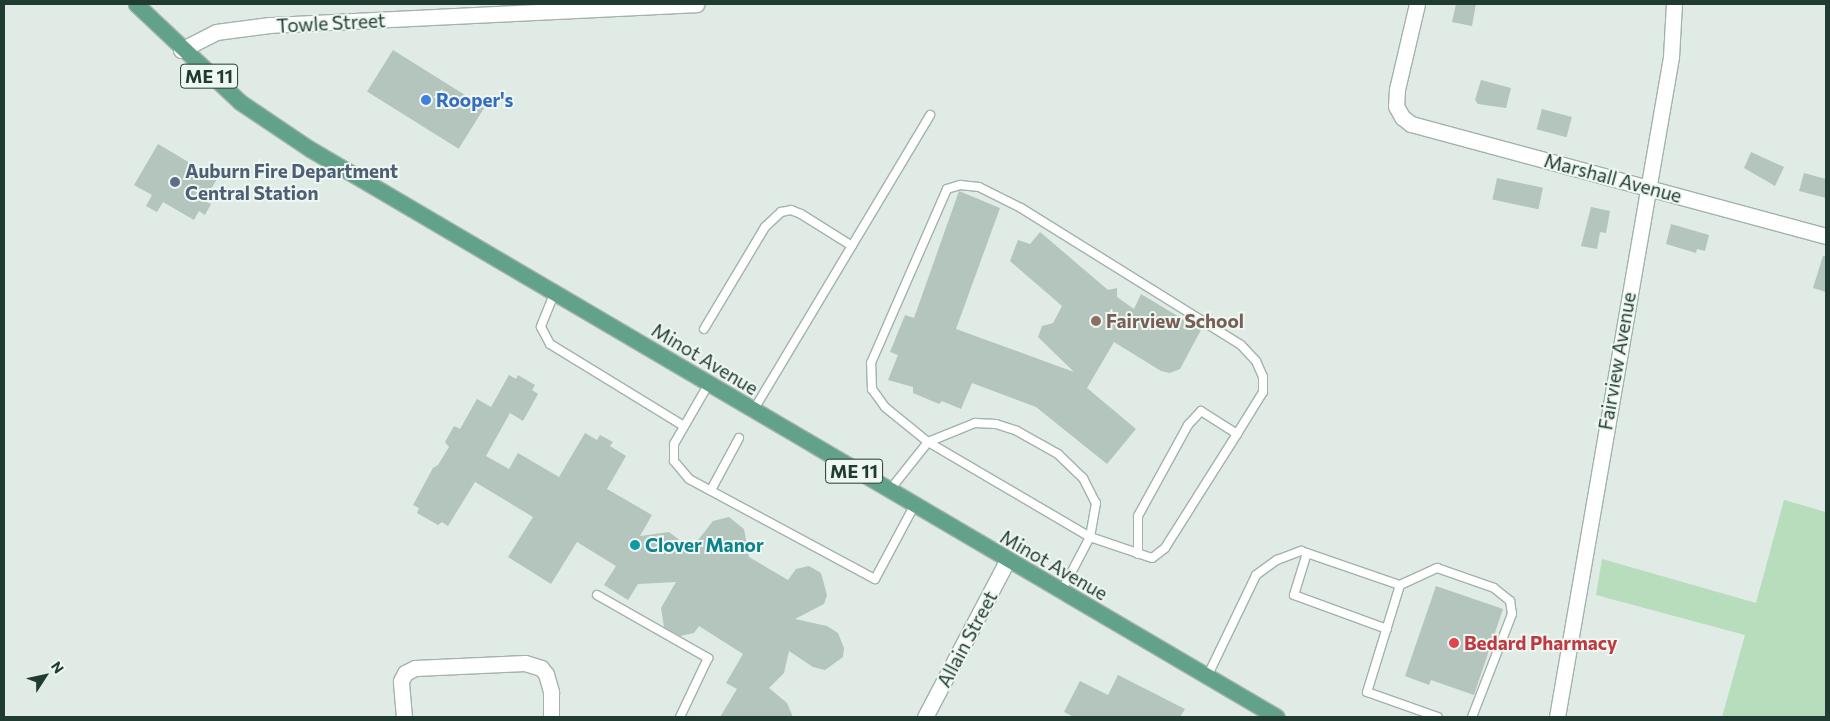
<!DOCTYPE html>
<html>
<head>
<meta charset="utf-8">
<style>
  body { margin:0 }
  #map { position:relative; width:1830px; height:721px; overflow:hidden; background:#dfebe4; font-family:Commissioner,sans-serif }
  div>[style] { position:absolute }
  .green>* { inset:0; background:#b7ddbd }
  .building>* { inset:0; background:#b4c5bd; transform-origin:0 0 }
  .roads { filter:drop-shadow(1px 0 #a2b3ab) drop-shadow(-1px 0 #a2b3ab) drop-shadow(0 1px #a2b3ab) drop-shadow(0 -1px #a2b3ab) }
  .service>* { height:8px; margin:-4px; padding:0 4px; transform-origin:4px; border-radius:4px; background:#fff }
  .minor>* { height:15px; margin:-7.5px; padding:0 7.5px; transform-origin:7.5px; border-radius:7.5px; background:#fff }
  .primary>* { height:15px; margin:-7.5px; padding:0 7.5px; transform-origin:7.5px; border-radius:7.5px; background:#62a28a }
  .dots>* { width:14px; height:14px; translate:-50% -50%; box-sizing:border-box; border:2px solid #eff7f2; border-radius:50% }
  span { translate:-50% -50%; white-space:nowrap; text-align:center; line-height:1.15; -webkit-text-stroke:4px #eff7f2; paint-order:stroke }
  .shield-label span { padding:1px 4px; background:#eff7f2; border:1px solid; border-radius:4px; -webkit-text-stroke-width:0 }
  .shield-label { font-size:18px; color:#203b31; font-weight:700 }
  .street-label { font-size:19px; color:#203b31 }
  .shop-label { font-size:19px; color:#366cbe; font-weight:700 }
  .left { translate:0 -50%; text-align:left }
  .service-label { font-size:19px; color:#4e5e75; font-weight:700 }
  .education-label { font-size:19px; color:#785e54; font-weight:700 }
  .culture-label { font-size:19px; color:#0d838f; font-weight:700 }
  .health-label { font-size:19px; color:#be3a42; font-weight:700 }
  .frame { position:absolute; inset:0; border:5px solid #203b31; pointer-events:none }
  .north { position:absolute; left:20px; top:651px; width:50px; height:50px; -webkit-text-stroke:4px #eff7f2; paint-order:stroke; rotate:55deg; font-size:14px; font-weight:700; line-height:20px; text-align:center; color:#203b31 }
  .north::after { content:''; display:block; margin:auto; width:18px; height:22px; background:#203b31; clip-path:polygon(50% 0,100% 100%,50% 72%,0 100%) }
</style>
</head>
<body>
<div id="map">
  <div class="green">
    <i style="clip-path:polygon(1784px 500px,1826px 512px,1826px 717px,1722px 717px,1745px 635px,1596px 595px,1602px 559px,1756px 603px)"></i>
  </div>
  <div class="building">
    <i style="clip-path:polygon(1456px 4px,1476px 4px,1472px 26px,1452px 22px)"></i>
    <i style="left:393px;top:50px;width:108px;height:49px;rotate:32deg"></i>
    <i style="clip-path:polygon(1481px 80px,1511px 88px,1506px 108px,1478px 104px,1475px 100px)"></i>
    <i style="left:1542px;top:109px;width:31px;height:21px;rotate:15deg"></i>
    <i style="clip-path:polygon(158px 144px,217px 179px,204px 201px,211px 204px,205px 215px,199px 211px,194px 220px,163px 202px,157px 212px,146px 206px,152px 195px,134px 185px)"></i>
    <i style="clip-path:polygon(1751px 152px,1784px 167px,1775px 186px,1744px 168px)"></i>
    <i style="clip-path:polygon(1804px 173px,1826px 179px,1826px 198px,1799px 191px)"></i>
    <i style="left:1497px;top:178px;width:47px;height:22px;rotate:12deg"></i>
    <i style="clip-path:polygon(959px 191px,1000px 208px,956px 329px,1074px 372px,1038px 337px,1042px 326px,1053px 323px,1062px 306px,1010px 261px,1018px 240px,1030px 244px,1040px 232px,1108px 290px,1117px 288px,1117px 297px,1134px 309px,1141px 294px,1201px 330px,1180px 369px,1170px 373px,1161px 371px,1114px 342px,1087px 388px,1136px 429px,1107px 464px,1036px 407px,972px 383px,961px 409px,942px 401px,939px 404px,913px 393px,913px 387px,888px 380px,898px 355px,890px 352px,905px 315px,914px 318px)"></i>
    <i style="clip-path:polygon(1591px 207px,1610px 211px,1606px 233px,1600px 232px,1597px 249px,1581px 246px)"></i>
    <i style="clip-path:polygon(1671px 224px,1709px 235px,1705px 251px,1697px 249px,1696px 253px,1666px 244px)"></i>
    <i style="clip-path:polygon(1823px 256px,1826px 256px,1826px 292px,1813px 288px)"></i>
    <i style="clip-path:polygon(509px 375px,516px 379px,518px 375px,535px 385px,532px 390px,538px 394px,523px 421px,510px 413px,486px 456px,509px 469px,518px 453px,559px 477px,585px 433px,597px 440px,600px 435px,613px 442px,610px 446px,626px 456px,607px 489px,652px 515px,640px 536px,669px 532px,691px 549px,713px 521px,729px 517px,744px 529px,749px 557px,788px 580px,796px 569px,809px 566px,821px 573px,827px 595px,824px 604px,795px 619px,827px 626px,838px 633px,844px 648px,843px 657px,825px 670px,813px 667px,789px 651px,784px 673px,769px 688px,787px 703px,793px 717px,720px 717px,737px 689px,726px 683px,743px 654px,699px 626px,694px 633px,680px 636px,664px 627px,661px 608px,676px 582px,638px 584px,628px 600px,604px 585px,616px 566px,577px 542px,551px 584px,508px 557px,533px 517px,475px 482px,448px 526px,442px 522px,438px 525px,417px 513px,419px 508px,413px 505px,433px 468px,438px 465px,449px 447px,445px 442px,454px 426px,460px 429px,477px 399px,491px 407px)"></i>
    <i style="clip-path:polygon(1436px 586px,1503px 609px,1474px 695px,1431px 680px,1429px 685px,1405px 676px)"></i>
    <i style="clip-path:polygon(1118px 675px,1185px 709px,1180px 717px,1074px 717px,1064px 712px,1080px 681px,1108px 695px)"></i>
  </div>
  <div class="roads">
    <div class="service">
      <i style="left:554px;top:294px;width:35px;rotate:112deg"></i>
      <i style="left:541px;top:327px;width:19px;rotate:62deg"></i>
      <i style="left:550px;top:344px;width:157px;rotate:31.5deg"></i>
      <i style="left:704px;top:329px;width:119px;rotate:-59.1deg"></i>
      <i style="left:765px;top:227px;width:22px;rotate:-43deg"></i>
      <i style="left:781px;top:212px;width:10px;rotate:-11deg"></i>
      <i style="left:791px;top:210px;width:11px;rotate:22deg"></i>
      <i style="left:801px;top:214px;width:60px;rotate:32.1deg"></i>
      <i style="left:708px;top:385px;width:68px;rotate:120deg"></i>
      <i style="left:674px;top:444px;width:17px;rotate:90deg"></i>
      <i style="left:674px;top:461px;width:23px;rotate:50deg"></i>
      <i style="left:689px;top:479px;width:211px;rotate:28.3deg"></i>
      <i style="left:875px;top:579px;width:83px;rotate:-61.9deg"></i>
      <i style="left:753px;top:411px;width:345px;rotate:-59.1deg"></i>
      <i style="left:711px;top:490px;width:59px;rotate:-61.7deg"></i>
      <i style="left:889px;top:491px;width:63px;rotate:-51.5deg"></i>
      <i style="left:928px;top:442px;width:51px;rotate:-22deg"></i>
      <i style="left:975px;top:423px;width:21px;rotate:3deg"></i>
      <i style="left:996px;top:424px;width:22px;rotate:18deg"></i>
      <i style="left:1017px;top:431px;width:47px;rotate:29.3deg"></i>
      <i style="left:1058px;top:454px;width:35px;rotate:44deg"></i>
      <i style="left:1083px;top:478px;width:28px;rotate:63deg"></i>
      <i style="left:1096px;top:503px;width:35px;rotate:100deg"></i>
      <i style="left:1090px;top:537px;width:62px;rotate:117.8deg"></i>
      <i style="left:1307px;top:553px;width:44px;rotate:107.2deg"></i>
      <i style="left:1294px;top:595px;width:99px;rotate:20.1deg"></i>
      <i style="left:1138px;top:554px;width:38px;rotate:-90deg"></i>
      <i style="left:1138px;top:516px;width:104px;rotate:-61.2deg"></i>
      <i style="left:1188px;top:425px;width:19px;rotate:-47deg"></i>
      <i style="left:1201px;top:411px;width:43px;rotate:32.6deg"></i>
      <i style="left:1237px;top:434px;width:135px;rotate:122.3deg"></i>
      <i style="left:1165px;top:548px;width:16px;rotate:142deg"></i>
      <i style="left:1152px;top:558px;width:65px;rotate:-161.3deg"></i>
      <i style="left:1090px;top:537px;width:188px;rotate:-149.6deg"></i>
      <i style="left:928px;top:442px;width:55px;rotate:-140.9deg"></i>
      <i style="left:885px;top:407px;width:22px;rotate:-126deg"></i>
      <i style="left:872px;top:389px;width:26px;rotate:-92deg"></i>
      <i style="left:871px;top:363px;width:190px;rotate:-66.4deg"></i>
      <i style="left:947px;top:189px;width:14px;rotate:-17deg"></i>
      <i style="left:960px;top:185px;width:19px;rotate:6deg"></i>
      <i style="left:979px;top:187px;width:47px;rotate:26.6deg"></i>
      <i style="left:1021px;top:208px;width:259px;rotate:31.9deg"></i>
      <i style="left:1241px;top:345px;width:22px;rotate:47deg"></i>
      <i style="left:1256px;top:361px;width:17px;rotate:66deg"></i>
      <i style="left:1263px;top:377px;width:15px;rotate:90deg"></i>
      <i style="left:1263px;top:392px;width:49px;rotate:121.8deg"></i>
      <i style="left:1400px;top:585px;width:112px;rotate:107.1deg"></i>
      <i style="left:1367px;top:692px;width:75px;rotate:19.4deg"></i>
      <i style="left:597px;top:595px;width:128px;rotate:29.6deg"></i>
      <i style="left:708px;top:658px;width:65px;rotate:115.4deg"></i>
      <i style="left:1207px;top:677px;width:113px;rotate:-64.3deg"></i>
      <i style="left:1256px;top:575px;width:26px;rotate:-36deg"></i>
      <i style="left:1277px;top:560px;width:26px;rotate:-21deg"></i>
      <i style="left:1301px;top:551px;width:105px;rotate:19deg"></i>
      <i style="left:1400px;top:585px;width:41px;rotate:-24.7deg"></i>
      <i style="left:1437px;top:568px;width:60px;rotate:19.3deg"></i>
      <i style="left:1494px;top:588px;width:21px;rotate:39deg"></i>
      <i style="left:1510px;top:601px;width:13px;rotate:81deg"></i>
      <i style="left:1512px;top:614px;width:110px;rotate:111.2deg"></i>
    </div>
    <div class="minor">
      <i style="left:1417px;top:4px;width:87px;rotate:103.2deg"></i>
      <i style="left:1397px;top:89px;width:17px;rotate:93deg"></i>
      <i style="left:1396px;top:106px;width:13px;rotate:61deg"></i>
      <i style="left:1402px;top:117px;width:11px;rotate:38deg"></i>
      <i style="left:1411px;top:124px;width:430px;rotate:15.1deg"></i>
      <i style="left:181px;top:50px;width:39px;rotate:-27deg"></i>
      <i style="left:216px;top:32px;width:54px;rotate:-7.4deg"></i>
      <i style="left:270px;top:25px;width:427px;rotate:-2.8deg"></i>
      <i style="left:404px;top:717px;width:36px;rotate:-95deg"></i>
      <i style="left:401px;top:681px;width:9px;rotate:-63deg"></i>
      <i style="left:405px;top:673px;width:11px;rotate:-27deg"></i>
      <i style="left:415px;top:668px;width:110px;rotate:-2.6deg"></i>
      <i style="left:525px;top:663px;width:17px;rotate:17deg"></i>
      <i style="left:541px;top:668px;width:8px;rotate:50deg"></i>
      <i style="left:546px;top:674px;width:19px;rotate:74deg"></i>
      <i style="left:551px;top:692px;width:25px;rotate:90deg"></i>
      <i style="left:925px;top:717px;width:176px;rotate:-62.3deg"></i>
      <i style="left:1557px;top:717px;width:670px;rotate:-80.2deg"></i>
      <i style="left:1671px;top:57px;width:53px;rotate:-86.8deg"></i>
    </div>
    <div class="primary">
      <i style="left:136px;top:4px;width:143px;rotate:43.3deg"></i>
      <i style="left:240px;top:102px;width:84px;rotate:33.9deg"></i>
      <i style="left:310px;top:149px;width:1121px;rotate:30.43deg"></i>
    </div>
  </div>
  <div class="dots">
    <i style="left:426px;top:100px;background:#3f7fe0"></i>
    <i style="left:175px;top:182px;background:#5c6f8a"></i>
    <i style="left:1096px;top:321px;background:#8d6e63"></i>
    <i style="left:635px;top:545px;background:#0f9aa8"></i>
    <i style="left:1454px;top:643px;background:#e0444e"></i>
  </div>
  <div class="shield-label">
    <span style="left:209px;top:76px">ME 11</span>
    <span style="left:854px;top:471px">ME 11</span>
  </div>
  <div class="street-label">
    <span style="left:331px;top:23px;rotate:-3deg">Towle Street</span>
    <span style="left:1613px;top:178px;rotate:15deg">Marshall Avenue</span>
    <span style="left:705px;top:359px;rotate:31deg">Minot Avenue</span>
    <span style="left:1617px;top:361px;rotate:-80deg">Fairview Avenue</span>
    <span style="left:1054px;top:565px;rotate:30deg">Minot Avenue</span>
    <span style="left:967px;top:639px;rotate:-62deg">Allain Street</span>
  </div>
  <div class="shop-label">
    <span class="left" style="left:436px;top:100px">Rooper's</span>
  </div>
  <div class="service-label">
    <span class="left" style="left:185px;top:182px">Auburn Fire Department<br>Central Station</span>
  </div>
  <div class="education-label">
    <span class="left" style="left:1106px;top:321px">Fairview School</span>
  </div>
  <div class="culture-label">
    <span class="left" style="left:645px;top:545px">Clover Manor</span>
  </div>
  <div class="health-label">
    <span class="left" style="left:1464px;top:643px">Bedard Pharmacy</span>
  </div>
  <div class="frame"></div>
  <div class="north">N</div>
</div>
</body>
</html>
